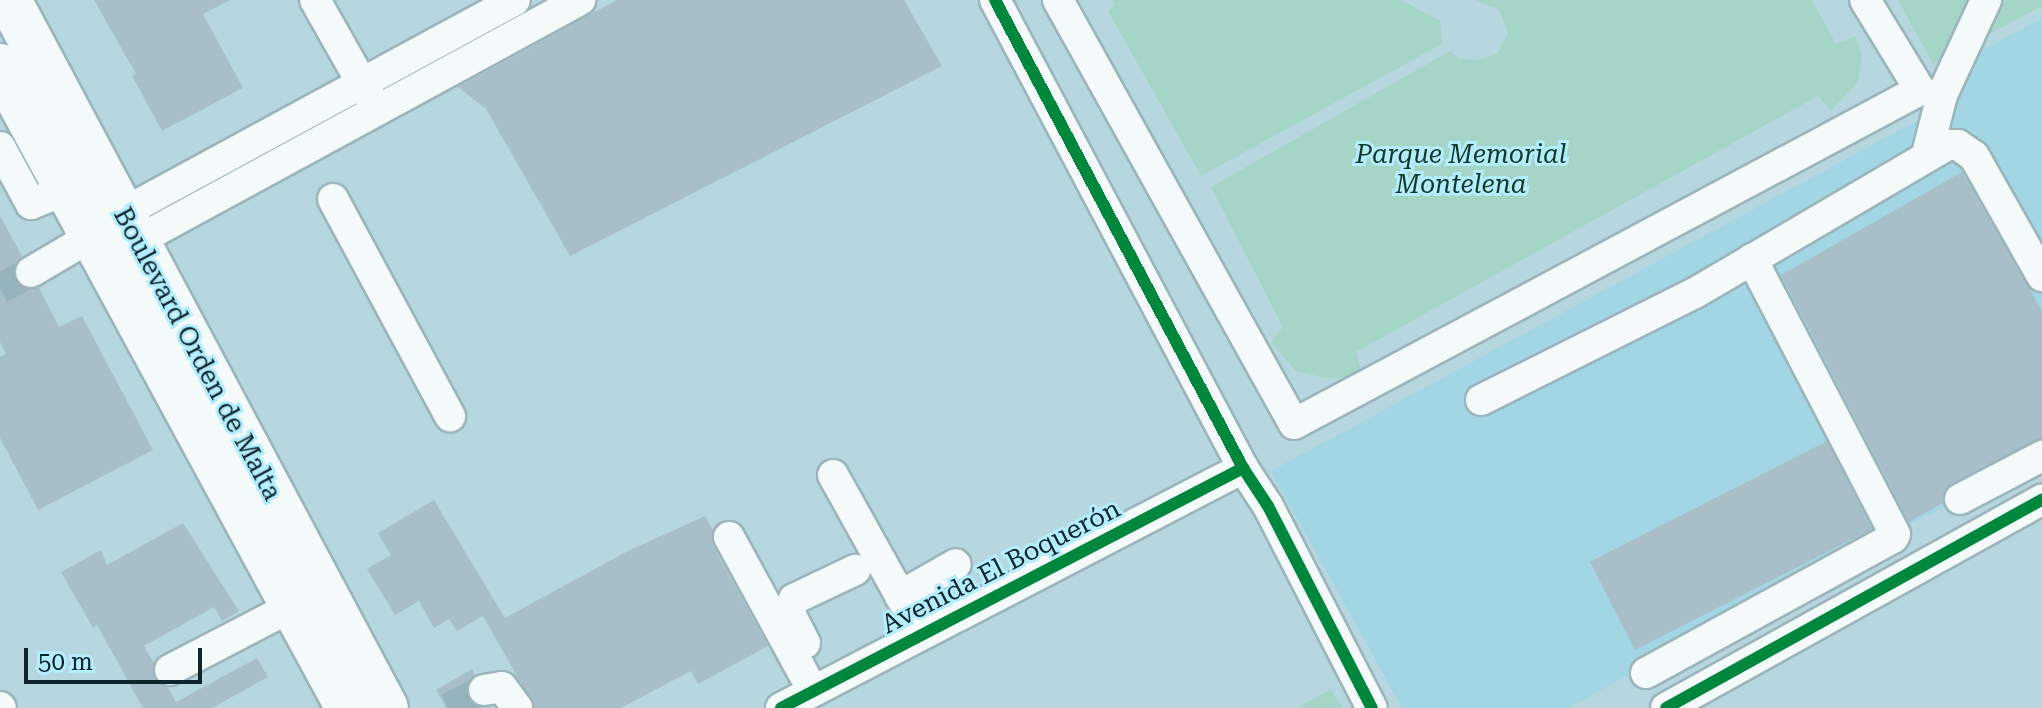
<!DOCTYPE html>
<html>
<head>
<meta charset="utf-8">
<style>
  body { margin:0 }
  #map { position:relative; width:2042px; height:708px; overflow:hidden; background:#b7d7e0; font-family:"Roboto Serif",serif }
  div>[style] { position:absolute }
  .built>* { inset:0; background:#a2d6e4 }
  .green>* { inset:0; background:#a5d5c6 }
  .building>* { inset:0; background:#a8bfc9; transform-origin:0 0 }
  .minor-tunnel>* { height:30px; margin-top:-15px; transform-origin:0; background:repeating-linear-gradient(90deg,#95b3bc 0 30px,transparent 0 45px) }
  .roads { filter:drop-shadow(2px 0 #9bb5bb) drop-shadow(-2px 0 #9bb5bb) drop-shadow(0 2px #9bb5bb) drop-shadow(0 -2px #9bb5bb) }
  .minor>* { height:30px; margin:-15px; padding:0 15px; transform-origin:15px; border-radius:15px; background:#f4f9fa }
  .highway>* { height:44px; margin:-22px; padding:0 22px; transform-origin:22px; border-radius:22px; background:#f4f9fa }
  .cycleway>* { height:12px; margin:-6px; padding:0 6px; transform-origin:6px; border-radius:6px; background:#00873e }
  span { translate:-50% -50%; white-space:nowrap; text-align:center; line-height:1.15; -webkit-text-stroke:6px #b3edfe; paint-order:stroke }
  .park-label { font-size:26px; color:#143926; font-style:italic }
  .street-label { font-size:26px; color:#0d252b }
  .scale { position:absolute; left:24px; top:648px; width:178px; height:36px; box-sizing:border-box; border:4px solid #0d252b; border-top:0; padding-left:10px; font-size:24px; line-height:28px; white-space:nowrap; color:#0d252b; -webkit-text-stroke:6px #b3edfe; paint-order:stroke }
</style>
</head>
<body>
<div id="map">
  <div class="built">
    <i style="clip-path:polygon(2042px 18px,2042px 461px,1892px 532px,1568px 708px,1402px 708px,1271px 471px,1953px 101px,1939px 74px)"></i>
  </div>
  <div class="green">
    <i style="clip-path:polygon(1112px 0,1401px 0,1440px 21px,1442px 44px,1201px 176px,1108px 11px,1115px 5px)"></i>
    <i style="clip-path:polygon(1475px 0,1812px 0,1836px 44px,1855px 36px,1862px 56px,1858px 82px,1831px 111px,1818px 96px,1356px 352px,1363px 377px,1325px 378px,1296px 371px,1271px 342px,1283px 327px,1211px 187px,1450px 51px,1460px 59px,1478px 60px,1497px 54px,1508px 33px,1499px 10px)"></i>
    <i style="clip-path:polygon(1898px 0,2042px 0,2042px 6px,1933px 64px)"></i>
    <i style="clip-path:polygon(1331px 689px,1342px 708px,1297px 708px)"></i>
  </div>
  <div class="building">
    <i style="clip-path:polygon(94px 0,230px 0,203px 14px,243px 88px,162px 131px,132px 76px,136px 74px)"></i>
    <i style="clip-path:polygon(617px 0,904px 0,942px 66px,570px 256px,486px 109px,458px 87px)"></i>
    <i style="clip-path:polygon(1962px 172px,2042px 311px,2042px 438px,1952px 483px,1944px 490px,1943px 503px,1909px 522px,1781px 275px)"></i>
    <i style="clip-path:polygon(0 216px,22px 256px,13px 271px,16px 282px,23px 288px,39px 288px,59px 327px,82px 316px,153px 450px,38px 510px,0 438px,0 357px,6px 354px,0 342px)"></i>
    <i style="left:1827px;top:441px;width:99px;height:266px;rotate:63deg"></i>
    <i style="clip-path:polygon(434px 500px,505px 618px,628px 551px,705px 516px,713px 530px,713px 546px,768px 646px,698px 684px,691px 671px,621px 708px,535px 708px,483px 616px,457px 631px,449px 619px,434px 628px,419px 601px,395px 615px,367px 569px,391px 555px,378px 533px)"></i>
    <i style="clip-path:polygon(183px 523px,239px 611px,222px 621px,214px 607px,144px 646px,154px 663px,154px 679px,168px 688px,176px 702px,257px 658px,268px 677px,212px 708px,143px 708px,97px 625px,93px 628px,61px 572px,101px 550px,107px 565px)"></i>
    <i style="clip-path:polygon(472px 669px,475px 675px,468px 683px,466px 692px,470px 701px,478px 707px,494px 708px,446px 708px,436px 690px)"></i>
  </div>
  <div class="minor-tunnel">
    <i style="left:0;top:289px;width:35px;rotate:-29deg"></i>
    <i style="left:448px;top:708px;width:40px;rotate:-26.6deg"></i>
  </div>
  <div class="roads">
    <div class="minor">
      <i style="left:315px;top:0;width:114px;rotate:60.5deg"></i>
      <i style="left:995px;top:0;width:530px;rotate:62.08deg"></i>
      <i style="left:1243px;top:468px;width:45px;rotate:56.7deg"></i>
      <i style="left:1268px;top:506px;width:227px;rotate:62.8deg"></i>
      <i style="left:1058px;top:0;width:485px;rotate:60.9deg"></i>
      <i style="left:1294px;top:424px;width:710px;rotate:-28.08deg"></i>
      <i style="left:1920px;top:90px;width:105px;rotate:-121.4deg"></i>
      <i style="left:0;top:147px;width:65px;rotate:61.5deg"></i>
      <i style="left:31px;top:204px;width:38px;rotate:-22deg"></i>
      <i style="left:1927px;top:154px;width:61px;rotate:-75.7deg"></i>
      <i style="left:1942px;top:95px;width:105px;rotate:-65.1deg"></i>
      <i style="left:333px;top:199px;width:247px;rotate:61.7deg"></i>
      <i style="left:121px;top:214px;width:448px;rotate:-28.5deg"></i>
      <i style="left:135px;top:242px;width:507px;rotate:-28.54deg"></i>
      <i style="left:31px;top:272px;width:71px;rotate:-30.5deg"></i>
      <i style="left:1481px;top:400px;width:239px;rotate:-26.6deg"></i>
      <i style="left:1695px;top:293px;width:292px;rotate:-30.4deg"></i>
      <i style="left:1947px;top:145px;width:11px"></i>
      <i style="left:1958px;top:145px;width:19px;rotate:35deg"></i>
      <i style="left:1974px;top:156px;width:138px;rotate:60.5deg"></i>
      <i style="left:833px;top:475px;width:181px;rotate:60.9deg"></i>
      <i style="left:1960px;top:499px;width:93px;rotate:-27.7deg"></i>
      <i style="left:729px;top:537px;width:175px;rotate:61.4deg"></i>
      <i style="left:900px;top:596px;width:64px;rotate:-29.7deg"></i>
      <i style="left:805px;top:643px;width:35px;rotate:-117deg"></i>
      <i style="left:789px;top:612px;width:14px;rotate:-69deg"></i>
      <i style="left:794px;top:599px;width:68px;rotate:-25.4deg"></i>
      <i style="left:170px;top:670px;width:136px;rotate:-27.5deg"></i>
      <i style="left:1646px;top:673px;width:281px;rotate:-28.7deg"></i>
      <i style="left:1893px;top:538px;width:4px;rotate:-63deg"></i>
      <i style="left:1895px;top:534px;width:310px;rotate:-117.5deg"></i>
      <i style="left:484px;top:690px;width:18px;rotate:-9deg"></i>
      <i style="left:502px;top:687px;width:26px;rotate:54deg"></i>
      <i style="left:0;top:707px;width:1px;rotate:45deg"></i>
      <i style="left:781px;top:708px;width:521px;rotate:-27.45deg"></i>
      <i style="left:1666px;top:708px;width:430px;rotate:-29deg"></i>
    </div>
    <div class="highway">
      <i style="left:9px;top:0;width:802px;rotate:61.97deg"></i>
      <i style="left:0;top:66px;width:730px;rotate:61.54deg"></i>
    </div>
  </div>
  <div class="cycleway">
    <i style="left:995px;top:0;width:530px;rotate:62.08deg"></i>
    <i style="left:1243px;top:468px;width:45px;rotate:56.7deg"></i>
    <i style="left:1268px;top:506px;width:227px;rotate:62.8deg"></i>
    <i style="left:781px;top:708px;width:521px;rotate:-27.45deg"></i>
    <i style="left:1666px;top:708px;width:430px;rotate:-29deg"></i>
  </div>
  <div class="park-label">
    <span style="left:1461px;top:170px">Parque Memorial<br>Montelena</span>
  </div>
  <div class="street-label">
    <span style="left:197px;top:354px;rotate:62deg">Boulevard Orden de Malta</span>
    <span style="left:1001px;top:567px;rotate:-27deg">Avenida El Boquerón</span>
  </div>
  <div class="scale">50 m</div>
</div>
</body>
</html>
